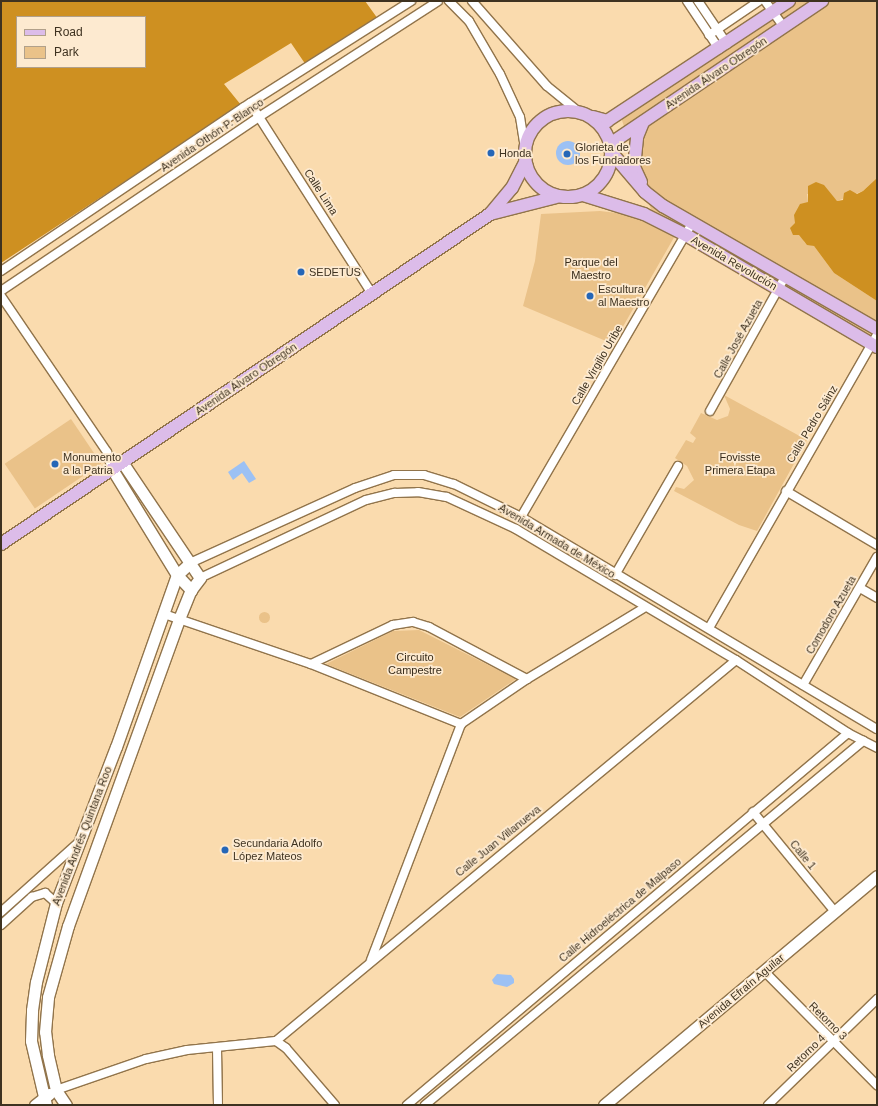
<!DOCTYPE html>
<html>
<head>
<meta charset="utf-8">
<style>
  body { margin:0 }
  #map { position:relative; width:878px; height:1106px; overflow:hidden; background:#fadbae; font-family:Arial,sans-serif }
  div>[style] { position:absolute }
  .green>* { inset:0; background:#eac289; transform-origin:0 0 }
  .round { border-radius:50% }
  .forest>* { inset:0; background:#ce9021 }
  .water>* { inset:0; background:#9cc1f4 }
  .roads { filter:drop-shadow(1px 0 #91744b) drop-shadow(-1px 0 #91744b) drop-shadow(0 1px #91744b) drop-shadow(0 -1px #91744b) }
  .street>* { height:8px; margin:-4px; padding:0 4px; transform-origin:4px; border-radius:4px; background:#fff }
  .secondary>* { height:11px; margin:-5.5px; padding:0 5.5px; transform-origin:5.5px; border-radius:5.5px; background:#fff }
  .primary>* { height:12px; margin:-6px; padding:0 6px; transform-origin:6px; border-radius:6px; background:#dcbce9 }
  .primary>.ring { margin:-6px; padding:0; box-sizing:content-box; background:none; border:12px solid #dcbce9; border-radius:50% }
  .dots>* { width:11px; height:11px; translate:-50% -50%; box-sizing:border-box; border:2px solid #fdead0; border-radius:50% }
  span { translate:-50% -50%; white-space:nowrap; text-align:center; line-height:1.15; -webkit-text-stroke:3.5px #fdead0; paint-order:stroke }
  .street-label { font-size:11px; color:#3e3220 }
  .poi-label { font-size:11px; color:#3e3220 }
  .left { translate:0 -50%; text-align:left }
  .park-label { font-size:11px; color:#372b1a }
  .frame { position:absolute; inset:0; border:2px solid #3e3220; pointer-events:none }
  .legend { position:absolute; left:16px; top:16px; width:130px; height:52px; box-sizing:border-box; background:#fdead0; border:1px solid #b1a08a; margin:0; padding:5px 7px; list-style:none; font-size:12px; color:#3e3220 }
  .legend li { display:flex; align-items:center; gap:8px; height:20px }
  .legend b { width:20px; border:1px solid #b1a08a }
</style>
</head>
<body>
<div id="map">
  <div class="green">
    <i style="clip-path:polygon(775px 1px,877px 1px,877px 178px,863px 191px,837px 201px,831px 195px,807px 194px,808px 202px,799px 209px,795px 223px,805px 243px,814px 246px,834px 273px,877px 301px,877px 346px,676px 234px,613px 344px,523px 306px,535px 261px,541px 214px,600px 211px,634px 215px,655px 222px,618px 108px)"></i>
    <i style="clip-path:polygon(724px 395px,807px 440px,757px 531px,739px 525px,674px 491px,676px 487px,684px 489px,694px 480px,687px 466px,675px 458px,686px 440px,693px 443px,696px 438px,690px 433px,701px 413px,717px 420px,728px 416px,730px 409px)"></i>
    <i style="left:71px;top:419px;width:54px;height:80px;rotate:56deg"></i>
    <i class="round" style="left:258.5px;top:611.5px;width:11px;height:11px"></i>
    <i style="clip-path:polygon(419px 630px,516px 679px,460px 717px,326px 664px,393px 631px)"></i>
  </div>
  <div class="forest">
    <i style="clip-path:polygon(evenodd,1px 1px,365px 1px,378px 19px,306px 65px,291px 43px,224px 84px,241px 105px,1px 263px,1px 1px,17px 17px,145px 17px,145px 67px,17px 67px,17px 17px)"></i>
    <i style="clip-path:polygon(877px 178px,877px 301px,834px 273px,814px 246px,807px 245px,799px 235px,793px 235px,790px 228px,795px 223px,794px 215px,800px 204px,808px 202px,808px 186px,816px 182px,824px 185px,837px 201px,843px 200px,844px 193px,850px 190px,857px 194px,863px 191px)"></i>
  </div>
  <div class="water">
    <i class="round" style="left:556px;top:141px;width:24px;height:24px"></i>
    <i style="clip-path:polygon(244px 461px,256px 479px,249px 483px,242px 473px,233px 480px,228px 472px)"></i>
    <i style="clip-path:polygon(497px 974px,511px 975px,514px 979px,514px 983px,507px 987px,494px 984px,492px 980px)"></i>
  </div>
  <div class="roads">
    <div class="street">
      <i style="left:449px;top:1px;width:28px;rotate:45deg"></i>
      <i style="left:469px;top:21px;width:61px;rotate:59.7deg"></i>
      <i style="left:500px;top:74px;width:47px;rotate:65.1deg"></i>
      <i style="left:520px;top:117px;width:30px;rotate:81deg"></i>
      <i style="left:472px;top:1px;width:113px;rotate:48.6deg"></i>
      <i style="left:547px;top:86px;width:41px;rotate:39.1deg"></i>
      <i style="left:687px;top:1px;width:58px;rotate:56.3deg"></i>
      <i style="left:698px;top:1px;width:52px;rotate:56deg"></i>
      <i style="left:765px;top:1px;width:32px;rotate:54deg"></i>
      <i style="left:709px;top:35px;width:60px;rotate:-34.2deg"></i>
      <i style="left:250px;top:103px;width:227px;rotate:57.4deg"></i>
      <i style="left:1px;top:271px;width:293px;rotate:-34deg"></i>
      <i style="left:244px;top:107px;width:198px;rotate:-32.4deg"></i>
      <i style="left:1px;top:291px;width:311px;rotate:-34deg"></i>
      <i style="left:259px;top:117px;width:213px;rotate:-32.9deg"></i>
      <i style="left:1px;top:296px;width:189px;rotate:55.8deg"></i>
      <i style="left:107px;top:452px;width:18px;rotate:74deg"></i>
      <i style="left:710px;top:411px;width:154px;rotate:-60.8deg"></i>
      <i style="left:786px;top:491px;width:106px;rotate:30.7deg"></i>
      <i style="left:521px;top:517px;width:340px;rotate:-59.8deg"></i>
      <i style="left:190px;top:563px;width:181px;rotate:-24.4deg"></i>
      <i style="left:355px;top:488px;width:41px;rotate:-18.4deg"></i>
      <i style="left:394px;top:475px;width:30px"></i>
      <i style="left:424px;top:475px;width:31px;rotate:17deg"></i>
      <i style="left:454px;top:484px;width:75px;rotate:26.2deg"></i>
      <i style="left:521px;top:517px;width:414px;rotate:30.8deg"></i>
      <i style="left:615px;top:575px;width:126px;rotate:-60deg"></i>
      <i style="left:200px;top:578px;width:183px;rotate:-25.2deg"></i>
      <i style="left:366px;top:500px;width:30px;rotate:-14deg"></i>
      <i style="left:395px;top:493px;width:23px;rotate:-2deg"></i>
      <i style="left:418px;top:492px;width:29px;rotate:10deg"></i>
      <i style="left:447px;top:497px;width:76px;rotate:24.9deg"></i>
      <i style="left:516px;top:529px;width:256px;rotate:30.8deg"></i>
      <i style="left:736px;top:660px;width:134px;rotate:33.1deg"></i>
      <i style="left:848px;top:733px;width:33px;rotate:27deg"></i>
      <i style="left:860px;top:588px;width:20px;rotate:30deg"></i>
      <i style="left:164px;top:614px;width:155px;rotate:18.8deg"></i>
      <i style="left:311px;top:664px;width:162px;rotate:21.8deg"></i>
      <i style="left:709px;top:628px;width:338px;rotate:-60.2deg"></i>
      <i style="left:311px;top:664px;width:91px;rotate:-25.4deg"></i>
      <i style="left:393px;top:625px;width:20px;rotate:-9deg"></i>
      <i style="left:413px;top:622px;width:17px;rotate:17deg"></i>
      <i style="left:429px;top:627px;width:111px;rotate:28deg"></i>
      <i style="left:803px;top:685px;width:148px;rotate:-60deg"></i>
      <i style="left:753px;top:812px;width:129px;rotate:50.6deg"></i>
      <i style="left:1px;top:912px;width:103px;rotate:-41.9deg"></i>
      <i style="left:1px;top:925px;width:42px;rotate:-42.1deg"></i>
      <i style="left:32px;top:897px;width:14px;rotate:-17deg"></i>
      <i style="left:45px;top:893px;width:15px;rotate:42deg"></i>
      <i style="left:371px;top:960px;width:253px;rotate:-69.1deg"></i>
      <i style="left:461px;top:724px;width:80px;rotate:-34.3deg"></i>
      <i style="left:527px;top:679px;width:137px;rotate:-31.3deg"></i>
      <i style="left:764px;top:971px;width:161px;rotate:45.3deg"></i>
      <i style="left:276px;top:1041px;width:597px;rotate:-39.63deg"></i>
      <i style="left:276px;top:1041px;width:12px;rotate:35deg"></i>
      <i style="left:286px;top:1048px;width:75px;rotate:49.3deg"></i>
      <i style="left:217px;top:1048px;width:57px;rotate:89deg"></i>
      <i style="left:56px;top:1090px;width:95px;rotate:-19deg"></i>
      <i style="left:146px;top:1059px;width:42px;rotate:-12.4deg"></i>
      <i style="left:187px;top:1050px;width:89px;rotate:-5.8deg"></i>
      <i style="left:407px;top:1105px;width:577px;rotate:-40.15deg"></i>
      <i style="left:425px;top:1105px;width:570px;rotate:-39.73deg"></i>
      <i style="left:768px;top:1105px;width:152px;rotate:-44.2deg"></i>
    </div>
    <div class="secondary">
      <i style="left:112px;top:469px;width:124px;rotate:58.5deg"></i>
      <i style="left:177px;top:575px;width:21px;rotate:47deg"></i>
      <i style="left:35px;top:1105px;width:18px;rotate:-38deg"></i>
      <i style="left:46px;top:1105px;width:66px;rotate:-103.2deg"></i>
      <i style="left:31px;top:1041px;width:31px;rotate:-88deg"></i>
      <i style="left:32px;top:1010px;width:28px;rotate:-82deg"></i>
      <i style="left:36px;top:982px;width:81px;rotate:-75.8deg"></i>
      <i style="left:56px;top:903px;width:167px;rotate:-69deg"></i>
      <i style="left:116px;top:747px;width:182px;rotate:-70.5deg"></i>
      <i style="left:177px;top:575px;width:18px;rotate:-43deg"></i>
      <i style="left:66px;top:1105px;width:18px;rotate:-124deg"></i>
      <i style="left:56px;top:1090px;width:36px;rotate:-103deg"></i>
      <i style="left:48px;top:1055px;width:23px;rotate:-97deg"></i>
      <i style="left:45px;top:1032px;width:35px;rotate:-85deg"></i>
      <i style="left:48px;top:997px;width:74px;rotate:-74.3deg"></i>
      <i style="left:68px;top:926px;width:326px;rotate:-70.1deg"></i>
      <i style="left:179px;top:619px;width:31px;rotate:-68deg"></i>
      <i style="left:191px;top:590px;width:15px;rotate:-53deg"></i>
      <i style="left:200px;top:578px;width:140px;rotate:-123.9deg"></i>
      <i style="left:604px;top:1105px;width:356px;rotate:-40deg"></i>
    </div>
    <div class="primary">
      <i class="ring" style="left:525px;top:111px;width:74px;height:74px"></i>
      <i style="left:593px;top:117px;width:15px;rotate:16deg"></i>
      <i style="left:607px;top:121px;width:218px;rotate:-33.4deg"></i>
      <i style="left:610px;top:144px;width:256px;rotate:-34deg"></i>
      <i style="left:611px;top:152px;width:52px;rotate:49.6deg"></i>
      <i style="left:645px;top:192px;width:23px;rotate:38deg"></i>
      <i style="left:663px;top:206px;width:247px;rotate:29.9deg"></i>
      <i style="left:641px;top:182px;width:17px;rotate:-115deg"></i>
      <i style="left:634px;top:167px;width:30px;rotate:-84deg"></i>
      <i style="left:637px;top:137px;width:16px;rotate:-68deg"></i>
      <i style="left:583px;top:195px;width:64px;rotate:17.3deg"></i>
      <i style="left:644px;top:214px;width:47px;rotate:26.6deg"></i>
      <i style="left:686px;top:235px;width:221px;rotate:30.4deg"></i>
      <i style="left:490px;top:214px;width:68px;rotate:-14.4deg"></i>
      <i style="left:1px;top:544px;width:590px;rotate:-34.01deg"></i>
      <i style="left:490px;top:214px;width:34px;rotate:-50deg"></i>
      <i style="left:512px;top:188px;width:29px;rotate:-63deg"></i>
    </div>
  </div>
  <div class="dots">
    <i style="left:491px;top:153px;background:#2566b7"></i>
    <i style="left:567px;top:154px;background:#2566b7"></i>
    <i style="left:301px;top:272px;background:#2566b7"></i>
    <i style="left:590px;top:296px;background:#2566b7"></i>
    <i style="left:55px;top:464px;background:#2566b7"></i>
    <i style="left:225px;top:850px;background:#2566b7"></i>
  </div>
  <div class="street-label">
    <span style="left:716px;top:73px;rotate:-34deg">Avenida Álvaro Obregón</span>
    <span style="left:212px;top:135px;rotate:-34deg">Avenida Othón P. Blanco</span>
    <span style="left:321px;top:192px;rotate:57deg">Calle Lima</span>
    <span style="left:734px;top:263px;rotate:30deg">Avenida Revolución</span>
    <span style="left:738px;top:339px;rotate:-61deg">Calle José Azueta</span>
    <span style="left:597px;top:365px;rotate:-60deg">Calle Virgilio Uribe</span>
    <span style="left:246px;top:379px;rotate:-34deg">Avenida Álvaro Obregón</span>
    <span style="left:812px;top:424px;rotate:-59deg">Calle Pedro Sáinz</span>
    <span style="left:557px;top:541px;rotate:31deg">Avenida Armada de México</span>
    <span style="left:831px;top:615px;rotate:-60deg">Comodoro Azueta</span>
    <span style="left:82px;top:836px;rotate:-69deg">Avenida Andrés Quintana Roo</span>
    <span style="left:498px;top:841px;rotate:-39deg">Calle Juan Villanueva</span>
    <span style="left:803px;top:855px;rotate:51deg">Calle 1</span>
    <span style="left:620px;top:910px;rotate:-40deg">Calle Hidroeléctrica de Malpaso</span>
    <span style="left:741px;top:991px;rotate:-40deg">Avenida Efraín Aguilar</span>
    <span style="left:828px;top:1021px;rotate:45deg">Retorno 3</span>
    <span style="left:806px;top:1053px;rotate:-44deg">Retorno 4</span>
  </div>
  <div class="poi-label">
    <span class="left" style="left:575px;top:154px">Glorieta de<br>los Fundadores</span>
    <span class="left" style="left:499px;top:153px">Honda</span>
    <span class="left" style="left:309px;top:272px">SEDETUS</span>
    <span class="left" style="left:598px;top:296px">Escultura<br>al Maestro</span>
    <span class="left" style="left:63px;top:464px">Monumento<br>a la Patria</span>
    <span class="left" style="left:233px;top:850px">Secundaria Adolfo<br>López Mateos</span>
  </div>
  <div class="park-label">
    <span style="left:591px;top:269px">Parque del<br>Maestro</span>
    <span style="left:740px;top:464px">Fovisste<br>Primera Etapa</span>
    <span style="left:415px;top:664px">Circuito<br>Campestre</span>
  </div>
  <div class="frame"></div>
  <ul class="legend">
  <li><b style="height:5px;background:#dcbce9"></b>Road</li>
  <li><b style="height:11px;background:#eac289"></b>Park</li>
  </ul>
</div>
</body>
</html>
